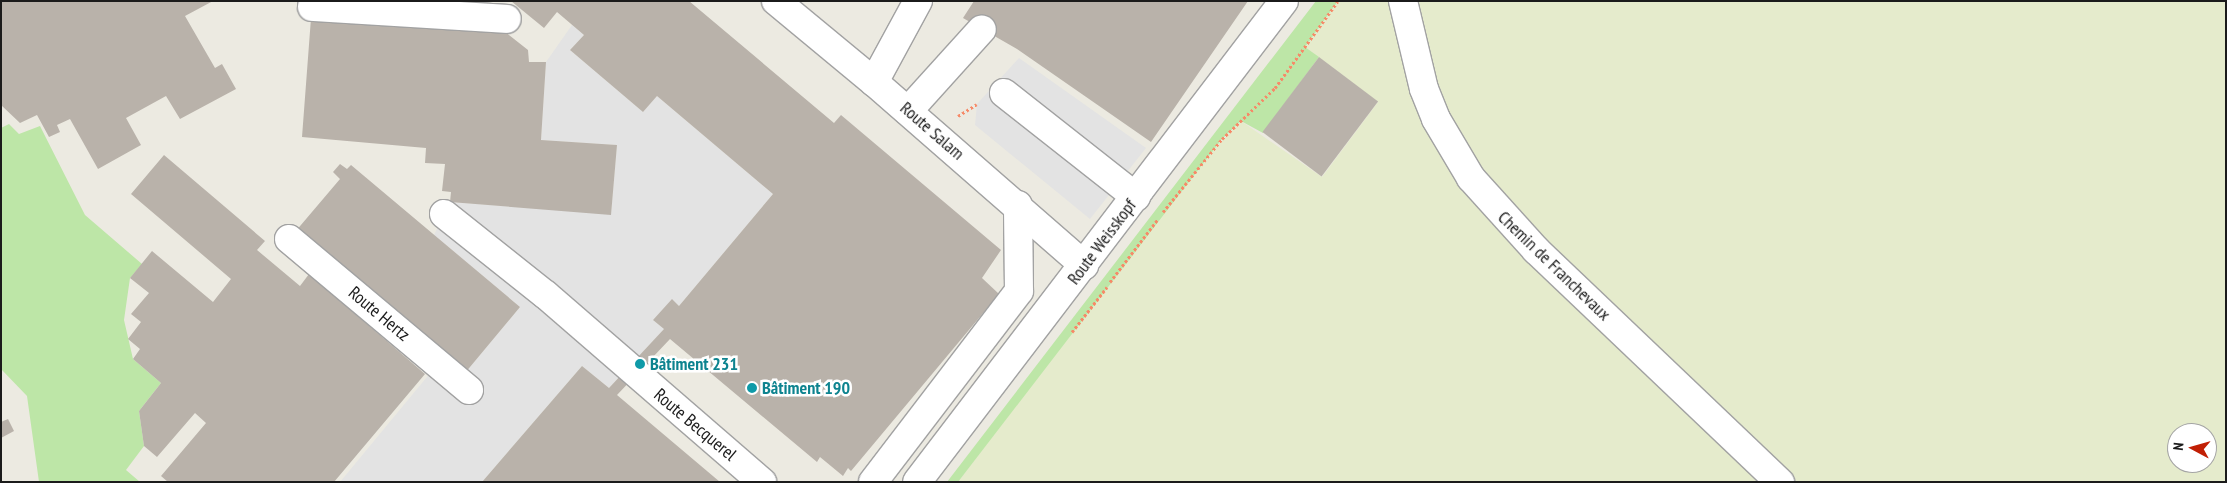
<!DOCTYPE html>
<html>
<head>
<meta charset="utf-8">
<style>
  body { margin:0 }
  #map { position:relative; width:2227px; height:483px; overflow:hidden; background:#eceae1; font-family:"PT Sans Narrow",sans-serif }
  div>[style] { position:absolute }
  .farmland>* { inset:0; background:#e5ebcc }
  .grass>* { inset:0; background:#bde6a7 }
  .parking>* { inset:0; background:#e3e3e3 }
  .building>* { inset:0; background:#b9b2aa; transform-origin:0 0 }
  .path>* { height:3px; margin-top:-1.5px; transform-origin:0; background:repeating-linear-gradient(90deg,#f68a68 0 2.5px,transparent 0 5px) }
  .roads { filter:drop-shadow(1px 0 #a2a2a2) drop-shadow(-1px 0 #a2a2a2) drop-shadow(0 1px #a2a2a2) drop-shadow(0 -1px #a2a2a2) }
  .minor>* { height:28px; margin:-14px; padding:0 14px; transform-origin:14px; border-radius:14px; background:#fff }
  .dots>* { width:14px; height:14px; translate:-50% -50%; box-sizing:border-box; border:2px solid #fff; border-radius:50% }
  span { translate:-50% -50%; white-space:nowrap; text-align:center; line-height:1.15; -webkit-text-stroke:5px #fff; paint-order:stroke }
  .street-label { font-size:18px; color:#1b1b1b }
  .culture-label { font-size:18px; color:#0d838f; font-weight:700 }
  .left { translate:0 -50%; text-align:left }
  .frame { position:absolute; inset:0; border:2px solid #1b1b1b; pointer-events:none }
  .north { position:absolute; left:2167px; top:423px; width:50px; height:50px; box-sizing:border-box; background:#fff; border:1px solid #a4a4a4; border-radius:50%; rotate:276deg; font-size:14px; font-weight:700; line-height:20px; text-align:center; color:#1b1b1b }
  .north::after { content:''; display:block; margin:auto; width:18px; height:22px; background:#c11f05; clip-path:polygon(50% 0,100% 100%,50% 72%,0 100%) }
</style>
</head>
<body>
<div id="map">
  <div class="farmland">
    <i style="clip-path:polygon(1338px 1px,1393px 1px,1417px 100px,1762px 482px,958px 482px,1202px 161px,1241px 121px,1322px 177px,1378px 102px,1305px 47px)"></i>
    <i style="clip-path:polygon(evenodd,1415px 1px,2226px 1px,2226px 482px,1797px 482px,1512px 209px,1472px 161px,1438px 95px,1415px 1px,2177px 433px,2207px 433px,2207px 463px,2177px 463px,2177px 433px)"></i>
  </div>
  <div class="grass">
    <i style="clip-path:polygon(1316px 1px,1338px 1px,1305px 47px,1319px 57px,1263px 133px,1241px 121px,1222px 139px,958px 482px,947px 482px)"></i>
    <i style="clip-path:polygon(9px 124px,19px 134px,40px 126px,85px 215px,142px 264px,130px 278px,124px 320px,133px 359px,161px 383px,139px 411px,144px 446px,126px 470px,140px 482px,39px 482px,27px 396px,1px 369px,1px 128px)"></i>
  </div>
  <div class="parking">
    <i style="clip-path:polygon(572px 25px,584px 35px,570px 50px,643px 112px,657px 96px,773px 194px,679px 306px,672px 300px,653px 320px,664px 329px,609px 388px,582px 366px,482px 482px,340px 482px,436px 366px,465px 373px,520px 307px,434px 235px,450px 202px,611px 214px,617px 145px,541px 140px,546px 62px)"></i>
    <i style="clip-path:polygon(1019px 58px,1146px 148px,1090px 219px,975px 125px,977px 104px)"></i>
  </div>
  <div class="building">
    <i style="clip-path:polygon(1px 1px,213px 1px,185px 16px,215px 68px,222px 64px,236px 89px,180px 119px,166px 96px,126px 118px,141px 145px,98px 169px,70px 119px,57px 125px,60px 132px,49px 137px,37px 115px,20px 123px,1px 105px)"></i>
    <i style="clip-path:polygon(511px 1px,689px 1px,834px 123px,841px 115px,1001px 250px,982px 278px,999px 294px,851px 471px,848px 468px,843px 476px,820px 457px,817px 462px,670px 339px,617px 395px,720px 482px,482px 482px,582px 366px,609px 388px,664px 329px,653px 320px,672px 299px,679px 306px,773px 194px,657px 96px,643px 112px,570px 50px,584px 35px,557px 12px,544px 28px)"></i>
    <i style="clip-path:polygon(974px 1px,1248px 1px,1151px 142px,1017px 49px,963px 18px)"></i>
    <i style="clip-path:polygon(311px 18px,504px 31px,528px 50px,529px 62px,546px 62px,541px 140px,617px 145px,611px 215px,450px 202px,451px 192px,442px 191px,445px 164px,425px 163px,426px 148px,302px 137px)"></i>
    <i style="left:1319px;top:57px;width:74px;height:94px;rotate:37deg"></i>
    <i style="clip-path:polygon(164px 155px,265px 241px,257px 250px,300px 286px,309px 274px,425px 374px,334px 482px,168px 482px,161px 476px,206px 423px,195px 413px,157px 457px,144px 446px,139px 411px,161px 383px,133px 359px,140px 349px,128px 339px,141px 322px,131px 314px,149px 293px,130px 278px,152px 251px,213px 302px,231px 279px,131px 194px)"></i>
    <i style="clip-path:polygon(340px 164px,347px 169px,351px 165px,520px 307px,465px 373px,295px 232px,340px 179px,333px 172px)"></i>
    <i style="clip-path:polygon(8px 419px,14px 431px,1px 438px,1px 422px)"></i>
  </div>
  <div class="path">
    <i style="left:958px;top:116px;width:22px;rotate:-32deg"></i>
    <i style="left:1163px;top:212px;width:94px;rotate:-51.1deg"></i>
    <i style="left:1222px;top:139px;width:74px;rotate:-43.9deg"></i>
    <i style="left:1275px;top:88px;width:107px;rotate:-54.1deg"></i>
    <i style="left:1110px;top:282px;width:79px;rotate:-52.7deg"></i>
    <i style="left:1072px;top:332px;width:57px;rotate:-52.1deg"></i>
  </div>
  <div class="roads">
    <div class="minor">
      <i style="left:776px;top:1px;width:127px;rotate:39.6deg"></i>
      <i style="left:874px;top:82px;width:279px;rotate:41.1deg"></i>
      <i style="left:1403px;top:1px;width:90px;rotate:76.6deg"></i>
      <i style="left:1424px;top:89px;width:32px;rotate:68deg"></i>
      <i style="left:1436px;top:119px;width:69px;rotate:59.3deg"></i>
      <i style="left:1471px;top:178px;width:97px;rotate:47.9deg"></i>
      <i style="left:1536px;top:250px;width:337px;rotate:43.6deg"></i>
      <i style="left:312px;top:7px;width:195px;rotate:3.5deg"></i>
      <i style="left:874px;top:82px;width:92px;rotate:-61.5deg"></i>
      <i style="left:1004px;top:93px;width:168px;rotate:38.2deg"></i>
      <i style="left:908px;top:111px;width:110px;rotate:-47.9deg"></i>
      <i style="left:444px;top:214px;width:130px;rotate:38.5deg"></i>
      <i style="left:546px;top:295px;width:286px;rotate:40.9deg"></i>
      <i style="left:289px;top:239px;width:235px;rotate:40deg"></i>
      <i style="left:873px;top:482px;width:240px;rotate:-52.6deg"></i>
      <i style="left:1019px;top:291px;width:86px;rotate:-90.7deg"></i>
      <i style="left:917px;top:482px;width:605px;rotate:-52.66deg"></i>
    </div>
  </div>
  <div class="dots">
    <i style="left:640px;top:364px;background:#0f9aa8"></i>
    <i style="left:752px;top:388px;background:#0f9aa8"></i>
  </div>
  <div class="street-label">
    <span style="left:932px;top:131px;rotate:41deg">Route Salam</span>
    <span style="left:1102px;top:242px;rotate:-53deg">Route Weisskopf</span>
    <span style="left:1554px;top:266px;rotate:44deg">Chemin de Franchevaux</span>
    <span style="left:379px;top:314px;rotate:40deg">Route Hertz</span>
    <span style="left:695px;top:425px;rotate:40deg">Route Becquerel</span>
  </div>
  <div class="culture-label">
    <span class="left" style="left:650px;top:364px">Bâtiment 231</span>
    <span class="left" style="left:762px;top:388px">Bâtiment 190</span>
  </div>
  <div class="frame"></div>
  <div class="north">N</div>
</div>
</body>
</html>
